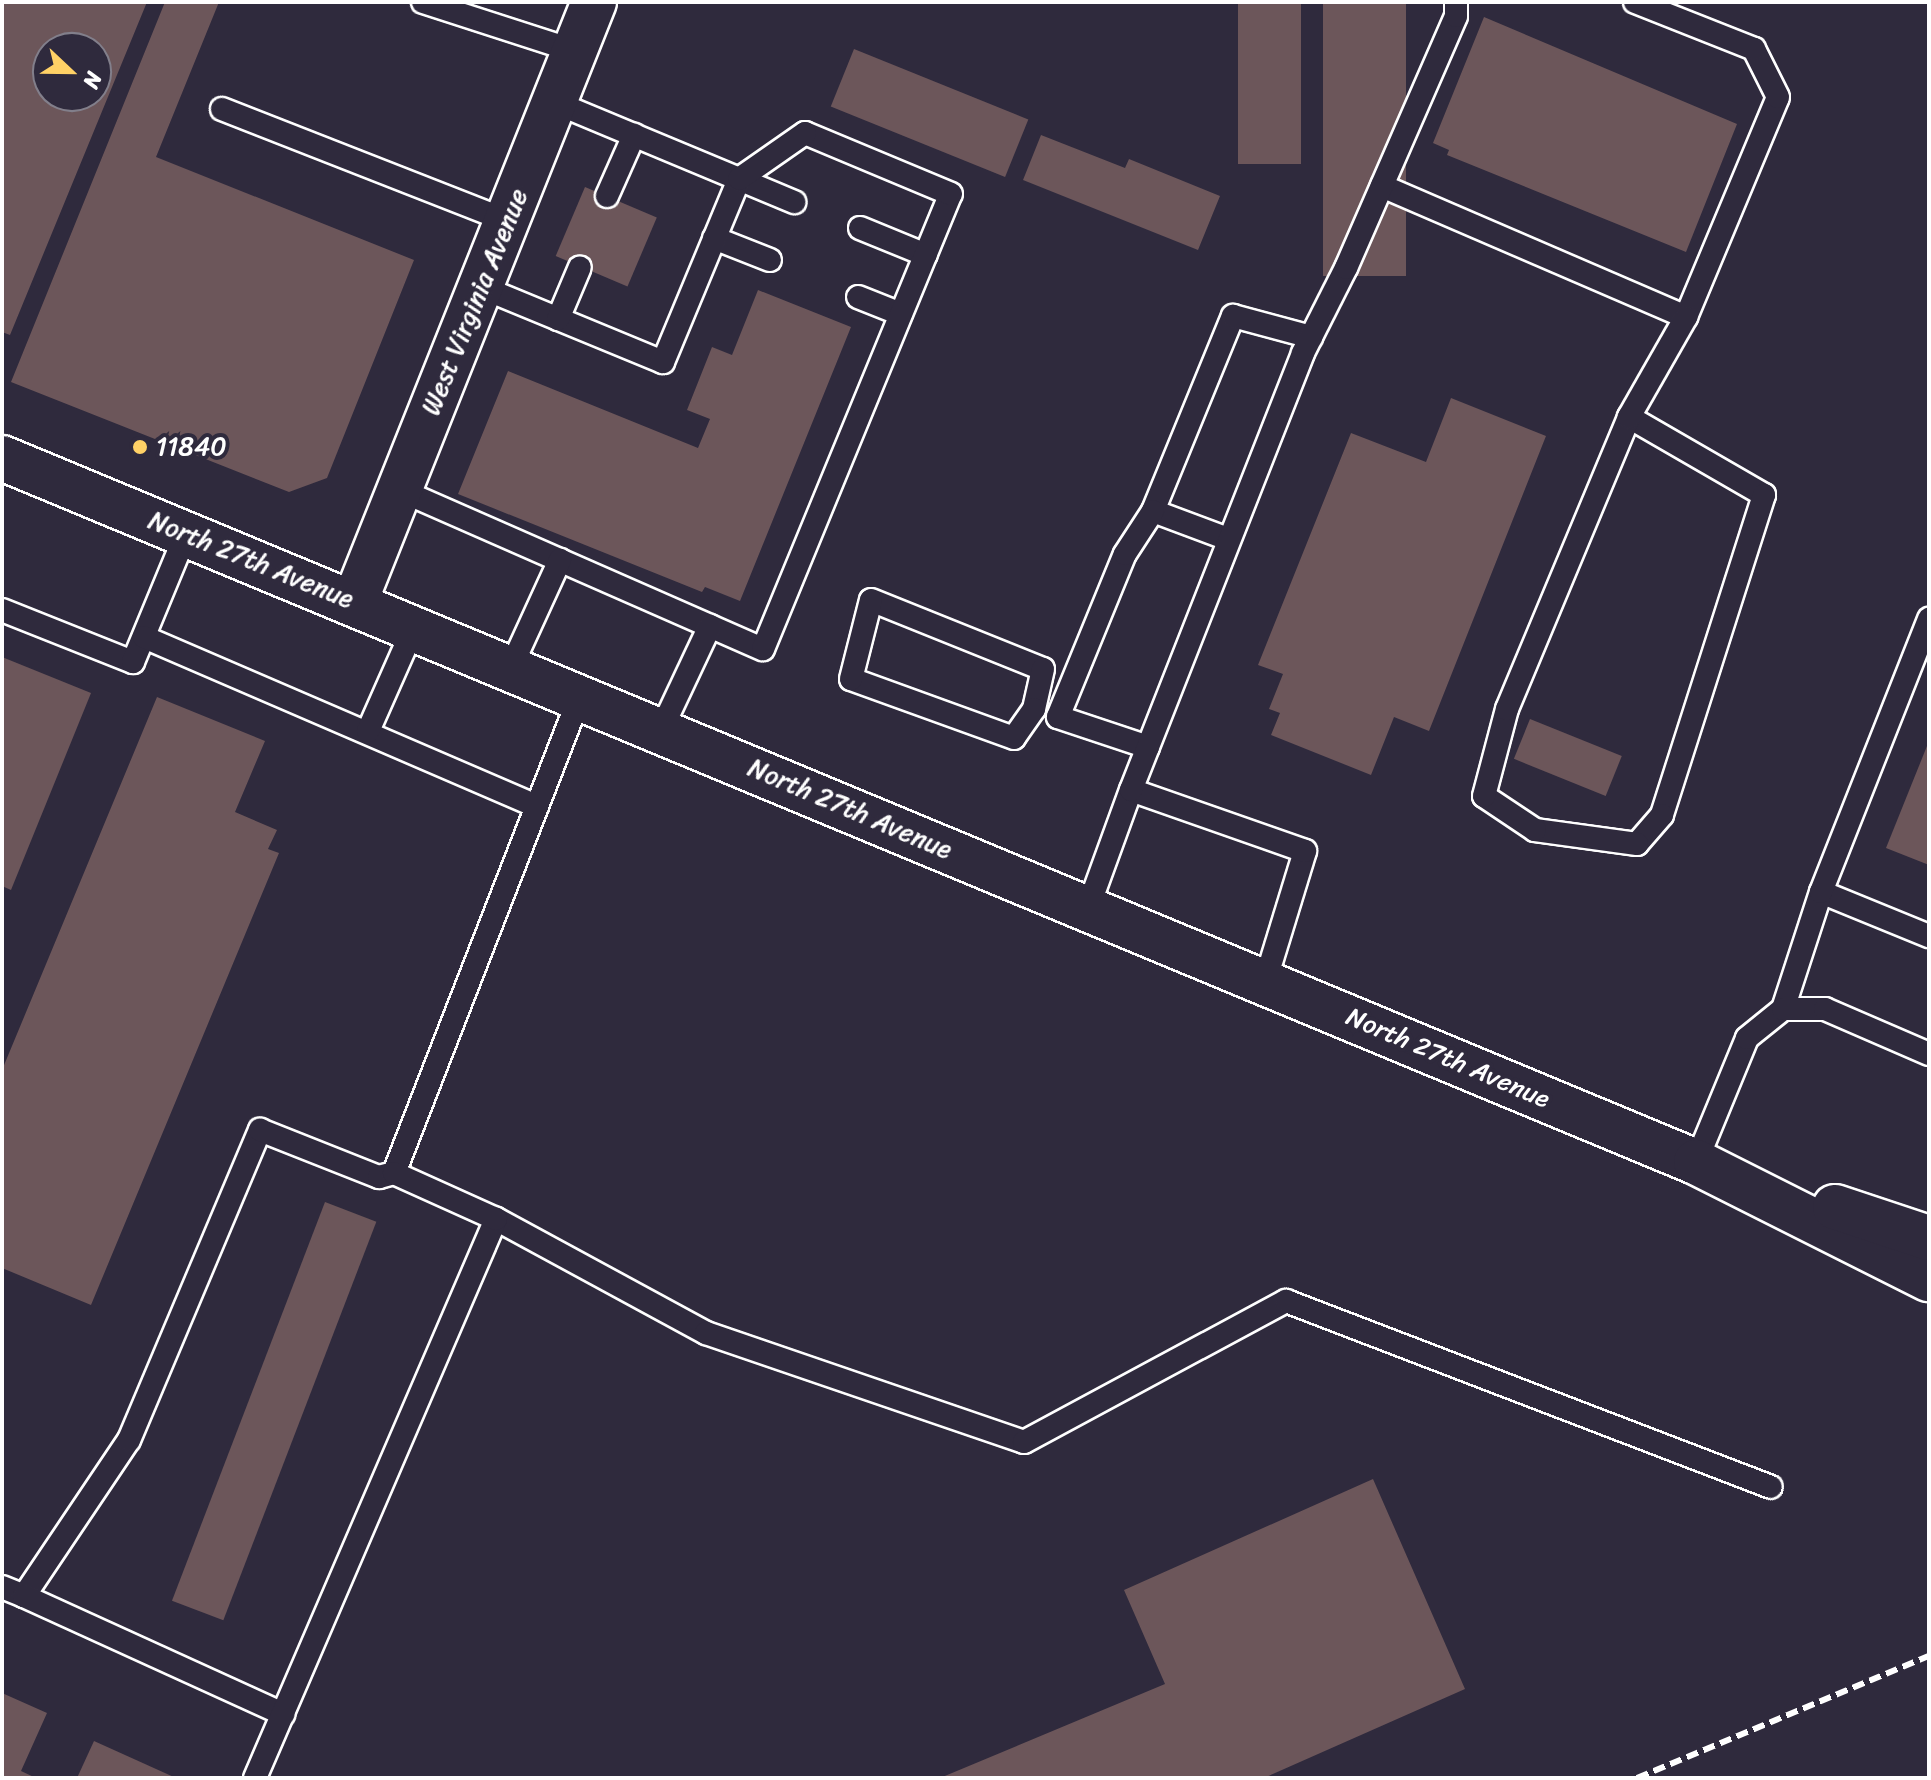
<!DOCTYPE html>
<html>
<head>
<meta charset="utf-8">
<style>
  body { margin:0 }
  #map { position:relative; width:1931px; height:1780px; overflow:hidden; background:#2f2a3d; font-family:Sriracha,sans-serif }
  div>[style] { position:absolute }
  .building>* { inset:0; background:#6c565a; transform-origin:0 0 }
  .roads { filter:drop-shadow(2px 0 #fff) drop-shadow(-2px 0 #fff) drop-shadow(0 2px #fff) drop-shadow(0 -2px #fff) }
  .service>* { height:22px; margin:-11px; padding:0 11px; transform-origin:11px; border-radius:11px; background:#2f2a3d }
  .tertiary>* { height:44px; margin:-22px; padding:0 22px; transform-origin:22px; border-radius:22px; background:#2f2a3d }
  .secondary>* { height:44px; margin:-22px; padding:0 22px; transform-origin:22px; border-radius:22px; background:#2f2a3d }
  .rail>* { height:6px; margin-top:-3px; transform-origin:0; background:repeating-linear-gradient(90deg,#fff 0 12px,transparent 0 18px) }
  .dots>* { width:22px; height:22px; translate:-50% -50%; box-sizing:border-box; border:4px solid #2f2a3d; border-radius:50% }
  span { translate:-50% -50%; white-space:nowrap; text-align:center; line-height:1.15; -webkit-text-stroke:8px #2f2a3d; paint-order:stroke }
  .street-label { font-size:26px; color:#fff }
  .poi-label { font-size:26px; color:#fff }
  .left { translate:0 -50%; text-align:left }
  .frame { position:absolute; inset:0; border:4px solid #fff; pointer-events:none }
  .north { position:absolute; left:32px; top:32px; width:80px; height:80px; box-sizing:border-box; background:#2f2a3d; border:2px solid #827f8b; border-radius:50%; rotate:112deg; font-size:22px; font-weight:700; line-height:32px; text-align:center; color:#fff }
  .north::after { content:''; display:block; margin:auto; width:28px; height:36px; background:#ffd166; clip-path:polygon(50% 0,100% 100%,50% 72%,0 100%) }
</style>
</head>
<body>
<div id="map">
  <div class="building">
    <i style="clip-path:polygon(evenodd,2px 2px,147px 2px,10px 335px,2px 332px,2px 2px,48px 48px,96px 48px,96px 96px,48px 96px,48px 48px)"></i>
    <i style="clip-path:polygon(165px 2px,219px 2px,156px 157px,414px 260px,327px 478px,289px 492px,11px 382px)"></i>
    <i style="left:1238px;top:2px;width:63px;height:162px"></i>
    <i style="left:1323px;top:2px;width:83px;height:274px"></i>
    <i style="clip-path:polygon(1484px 17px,1737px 124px,1686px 252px,1447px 155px,1449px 150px,1433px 143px)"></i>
    <i style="left:854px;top:49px;width:188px;height:62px;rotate:22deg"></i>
    <i style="clip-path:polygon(1041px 135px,1125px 168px,1129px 159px,1220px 196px,1198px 250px,1023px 180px)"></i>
    <i style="left:585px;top:187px;width:78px;height:75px;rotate:23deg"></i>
    <i style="clip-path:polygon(758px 290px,851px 327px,740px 601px,705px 587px,702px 592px,458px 494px,508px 371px,698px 448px,710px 419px,687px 410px,712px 347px,732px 355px)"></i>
    <i style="clip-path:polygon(1451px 398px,1546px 436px,1429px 731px,1394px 717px,1371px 775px,1271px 735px,1280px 713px,1269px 709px,1283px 674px,1258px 665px,1351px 433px,1426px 462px)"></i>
    <i style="clip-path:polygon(2px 657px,91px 693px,11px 890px,2px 886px)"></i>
    <i style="clip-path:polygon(157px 697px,265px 741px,235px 812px,277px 830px,268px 849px,279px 853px,91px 1305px,2px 1268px,2px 1070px)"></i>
    <i style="left:1530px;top:719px;width:99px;height:43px;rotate:22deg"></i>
    <i style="clip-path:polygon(1929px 741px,1929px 865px,1886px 848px)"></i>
    <i style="left:325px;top:1202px;width:55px;height:427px;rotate:21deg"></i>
    <i style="clip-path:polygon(1373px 1479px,1465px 1689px,1264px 1778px,940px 1778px,1165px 1684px,1124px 1590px)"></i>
    <i style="clip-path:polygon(2px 1693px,47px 1713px,21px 1771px,36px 1778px,2px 1778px)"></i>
    <i style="clip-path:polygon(94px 1741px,176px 1778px,77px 1778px)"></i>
  </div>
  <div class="roads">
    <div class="service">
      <i style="left:423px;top:2px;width:160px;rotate:17.9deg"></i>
      <i style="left:222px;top:109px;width:307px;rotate:21.4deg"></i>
      <i style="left:739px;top:179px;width:60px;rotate:22.7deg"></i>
      <i style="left:1382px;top:186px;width:331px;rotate:23.3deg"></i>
      <i style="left:1686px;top:317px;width:238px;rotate:-67.3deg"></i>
      <i style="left:1778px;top:97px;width:54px;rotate:-116.6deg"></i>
      <i style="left:1754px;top:49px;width:128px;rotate:-158.4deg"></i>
      <i style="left:607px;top:196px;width:67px;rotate:-66.1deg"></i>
      <i style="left:860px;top:228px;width:71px;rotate:22.2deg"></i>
      <i style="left:714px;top:238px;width:60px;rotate:21.4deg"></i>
      <i style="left:481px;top:287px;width:197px;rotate:22.4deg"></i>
      <i style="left:663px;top:362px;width:198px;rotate:-67.4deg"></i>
      <i style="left:739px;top:179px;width:200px;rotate:-157.4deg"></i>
      <i style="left:858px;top:297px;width:46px;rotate:21.6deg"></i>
      <i style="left:558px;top:319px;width:56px;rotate:-67.1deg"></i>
      <i style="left:1629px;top:417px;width:156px;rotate:30deg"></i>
      <i style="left:1764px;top:495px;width:336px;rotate:107.7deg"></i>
      <i style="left:1662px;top:815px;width:38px;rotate:131deg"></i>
      <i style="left:1637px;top:844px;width:103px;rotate:-172.2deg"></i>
      <i style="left:1535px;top:830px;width:61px;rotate:-146.3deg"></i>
      <i style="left:1484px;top:796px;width:90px;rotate:-75.2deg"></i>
      <i style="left:1507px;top:709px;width:316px;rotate:-67.3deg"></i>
      <i style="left:1629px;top:417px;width:115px;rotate:-60.3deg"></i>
      <i style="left:400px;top:490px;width:396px;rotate:23.7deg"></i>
      <i style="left:763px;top:649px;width:492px;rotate:-67.6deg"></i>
      <i style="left:951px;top:194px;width:158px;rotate:-157.3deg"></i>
      <i style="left:805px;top:133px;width:80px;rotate:145.1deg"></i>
      <i style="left:1228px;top:539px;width:80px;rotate:-159.5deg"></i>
      <i style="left:1153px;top:511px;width:211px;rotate:-67.7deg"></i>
      <i style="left:1233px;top:316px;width:81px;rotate:15.1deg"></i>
      <i style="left:871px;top:600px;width:185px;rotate:21.9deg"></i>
      <i style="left:1043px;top:669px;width:41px;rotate:102.7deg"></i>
      <i style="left:1034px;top:709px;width:35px;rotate:125deg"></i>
      <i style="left:1014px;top:738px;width:173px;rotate:-160.1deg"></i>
      <i style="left:851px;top:679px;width:81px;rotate:-75.8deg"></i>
      <i style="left:2px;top:610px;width:141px;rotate:21.7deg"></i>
      <i style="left:133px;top:662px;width:139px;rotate:-67.5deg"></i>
      <i style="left:144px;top:637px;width:428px;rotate:23.3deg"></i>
      <i style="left:511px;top:667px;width:118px;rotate:-65.4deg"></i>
      <i style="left:661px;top:730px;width:115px;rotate:-64.8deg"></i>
      <i style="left:368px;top:731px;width:114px;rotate:-66.1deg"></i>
      <i style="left:1148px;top:747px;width:95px;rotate:-161.6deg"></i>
      <i style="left:1058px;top:717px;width:176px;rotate:-67.7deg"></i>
      <i style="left:1125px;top:554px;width:51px;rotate:-56.9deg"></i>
      <i style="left:1821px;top:892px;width:117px;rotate:22.2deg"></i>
      <i style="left:1088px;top:908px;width:126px;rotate:-70deg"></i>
      <i style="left:1265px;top:982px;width:137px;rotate:-73deg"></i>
      <i style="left:1305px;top:851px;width:184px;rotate:-160.7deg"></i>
      <i style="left:1131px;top:790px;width:470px;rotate:-68.5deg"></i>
      <i style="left:1303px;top:353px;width:95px;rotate:-63.2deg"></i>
      <i style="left:1346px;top:268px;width:275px;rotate:-66.4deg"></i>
      <i style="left:1456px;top:16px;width:14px;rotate:-90deg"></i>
      <i style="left:1783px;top:1009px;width:123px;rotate:-72deg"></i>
      <i style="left:1821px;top:892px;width:294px;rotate:-68.4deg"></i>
      <i style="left:1696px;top:1162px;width:134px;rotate:-67.6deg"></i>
      <i style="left:1747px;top:1038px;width:46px;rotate:-38.9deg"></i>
      <i style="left:1783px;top:1009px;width:42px"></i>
      <i style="left:1825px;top:1009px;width:113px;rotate:23.4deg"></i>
      <i style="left:496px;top:1219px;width:239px;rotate:28.5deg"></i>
      <i style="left:706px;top:1333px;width:336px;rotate:18.9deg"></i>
      <i style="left:1024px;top:1442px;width:298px;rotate:-28.3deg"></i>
      <i style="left:1286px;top:1301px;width:519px;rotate:20.98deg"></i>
      <i style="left:2px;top:1587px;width:24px;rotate:22deg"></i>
      <i style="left:24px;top:1596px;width:188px;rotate:-56.1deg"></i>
      <i style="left:129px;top:1440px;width:337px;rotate:-67.1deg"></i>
      <i style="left:260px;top:1130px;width:128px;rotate:21.6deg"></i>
      <i style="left:379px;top:1177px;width:16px;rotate:-15deg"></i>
      <i style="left:394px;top:1173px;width:512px;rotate:-68.7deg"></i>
      <i style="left:24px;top:1596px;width:285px;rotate:24.5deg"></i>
      <i style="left:255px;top:1778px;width:609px;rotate:-66.68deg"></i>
      <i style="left:496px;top:1219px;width:112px;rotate:-155.7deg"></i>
    </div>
    <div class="tertiary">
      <i style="left:355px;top:601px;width:645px;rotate:-68.25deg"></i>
    </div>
    <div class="secondary">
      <i style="left:2px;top:458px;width:1834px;rotate:22.57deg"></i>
      <i style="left:1696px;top:1162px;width:261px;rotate:26.7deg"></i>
      <i style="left:1835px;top:1207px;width:99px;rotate:18.3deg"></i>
    </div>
  </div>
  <div class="rail">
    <i style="left:1637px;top:1778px;width:316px;rotate:-22.7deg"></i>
  </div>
  <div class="dots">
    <i style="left:140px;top:447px;background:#ffd166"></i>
  </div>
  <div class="street-label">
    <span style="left:475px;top:302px;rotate:-68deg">West Virginia Avenue</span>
    <span style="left:251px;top:560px;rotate:22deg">North 27th Avenue</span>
    <span style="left:850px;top:809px;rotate:23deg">North 27th Avenue</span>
    <span style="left:1448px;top:1058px;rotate:23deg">North 27th Avenue</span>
  </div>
  <div class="poi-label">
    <span class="left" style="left:156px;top:447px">11840</span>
  </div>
  <div class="frame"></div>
  <div class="north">N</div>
</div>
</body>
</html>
